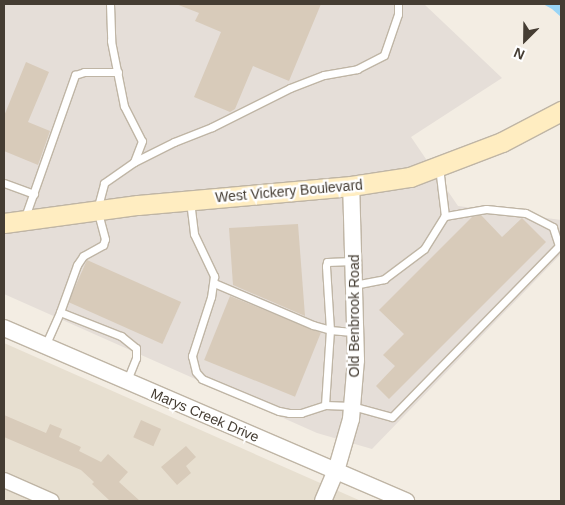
<!DOCTYPE html>
<html>
<head>
<meta charset="utf-8">
<style>
  body { margin:0 }
  #map { position:relative; width:565px; height:505px; overflow:hidden; background:#f3ede3; font-family:Helvetica,sans-serif }
  div>[style] { position:absolute }
  .residential>* { inset:0; background:#e7dfd0 }
  .industrial>* { inset:0; background:#e5ded8 }
  .water>* { inset:0; background:#99d5f6 }
  .building>* { inset:0; background:#d8cbba; transform-origin:0 0 }
  .roads { filter:drop-shadow(1px 0 #bfb5a5) drop-shadow(-1px 0 #bfb5a5) drop-shadow(0 1px #bfb5a5) drop-shadow(0 -1px #bfb5a5) }
  .service>* { height:7px; margin:-3.5px; padding:0 3.5px; transform-origin:3.5px; border-radius:3.5px; background:#fff }
  .minor>* { height:14px; margin:-7px; padding:0 7px; transform-origin:7px; border-radius:7px; background:#fff }
  .tertiary>* { height:16px; margin:-8px; padding:0 8px; transform-origin:8px; border-radius:8px; background:#fff }
  .secondary>* { height:19px; margin:-9.5px; padding:0 9.5px; transform-origin:9.5px; border-radius:9.5px; background:#ffedc1 }
  span { translate:-50% -50%; white-space:nowrap; text-align:center; line-height:1.15; -webkit-text-stroke:4.5px #fff; paint-order:stroke }
  .street-label { font-size:14px; color:#453d33 }
  .frame { position:absolute; inset:0; border:5px solid #453d33; pointer-events:none }
  .north { position:absolute; left:500px; top:15px; width:50px; height:50px; -webkit-text-stroke:4px #fff; paint-order:stroke; rotate:203deg; font-size:14px; font-weight:700; line-height:20px; text-align:center; color:#453d33 }
  .north::after { content:''; display:block; margin:auto; width:18px; height:22px; background:#453d33; clip-path:polygon(50% 0,100% 100%,50% 72%,0 100%) }
</style>
</head>
<body>
<div id="map">
  <div class="residential">
    <i style="clip-path:polygon(4px 343px,361px 501px,4px 501px)"></i>
  </div>
  <div class="industrial">
    <i style="clip-path:polygon(4px 4px,424px 4px,502px 78px,411px 137px,458px 206px,561px 220px,561px 254px,372px 449px,317px 433px,4px 294px)"></i>
  </div>
  <div class="water">
    <i style="clip-path:polygon(543px 4px,561px 4px,561px 17px,552px 9px)"></i>
  </div>
  <div class="building">
    <i style="clip-path:polygon(176px 4px,321px 4px,289px 81px,253px 66px,235px 109px,230px 112px,194px 97px,221px 32px,195px 21px,199px 13px)"></i>
    <i style="clip-path:polygon(26px 62px,49px 72px,28px 122px,50px 131px,38px 165px,4px 151px,4px 116px)"></i>
    <i style="clip-path:polygon(481px 215px,502px 237px,522px 218px,546px 242px,389px 399px,376px 386px,395px 366px,383px 355px,404px 334px,379px 310px,472px 217px)"></i>
    <i style="clip-path:polygon(298px 224px,305px 316px,233px 285px,229px 228px)"></i>
    <i style="left:87px;top:260px;width:103px;height:46px;rotate:24deg"></i>
    <i style="left:230px;top:296px;width:98px;height:69px;rotate:22deg"></i>
    <i style="clip-path:polygon(4px 415px,46px 433px,50px 424px,62px 429px,59px 437px,81px 447px,79px 451px,101px 462px,108px 454px,128px 472px,119px 482px,140px 501px,110px 501px,92px 484px,94px 482px,81px 470px,4px 437px)"></i>
    <i style="left:141px;top:420px;width:22px;height:19px;rotate:24deg"></i>
    <i style="clip-path:polygon(186px 446px,196px 457px,186px 466px,191px 473px,177px 485px,161px 467px)"></i>
  </div>
  <div class="roads">
    <div class="service">
      <i style="left:110px;top:4px;width:37px;rotate:88deg"></i>
      <i style="left:111px;top:41px;width:66px;rotate:78.7deg"></i>
      <i style="left:124px;top:106px;width:39px;rotate:63deg"></i>
      <i style="left:142px;top:141px;width:22px;rotate:111deg"></i>
      <i style="left:4px;top:183px;width:32px;rotate:20deg"></i>
      <i style="left:190px;top:201px;width:33px;rotate:83deg"></i>
      <i style="left:194px;top:234px;width:47px;rotate:64.5deg"></i>
      <i style="left:214px;top:276px;width:21px;rotate:98deg"></i>
      <i style="left:211px;top:297px;width:62px;rotate:107.9deg"></i>
      <i style="left:192px;top:356px;width:16px;rotate:76deg"></i>
      <i style="left:196px;top:372px;width:9px;rotate:49deg"></i>
      <i style="left:202px;top:379px;width:83px;rotate:22.6deg"></i>
      <i style="left:279px;top:411px;width:10px;rotate:11deg"></i>
      <i style="left:289px;top:413px;width:12px"></i>
      <i style="left:301px;top:413px;width:25px;rotate:-18deg"></i>
      <i style="left:325px;top:405px;width:27px;rotate:2deg"></i>
      <i style="left:352px;top:406px;width:41px;rotate:15.4deg"></i>
      <i style="left:392px;top:417px;width:239px;rotate:-45.7deg"></i>
      <i style="left:559px;top:246px;width:20px;rotate:-108deg"></i>
      <i style="left:553px;top:227px;width:31px;rotate:-153deg"></i>
      <i style="left:525px;top:213px;width:39px;rotate:-174deg"></i>
      <i style="left:486px;top:209px;width:42px;rotate:170.3deg"></i>
      <i style="left:25px;top:217px;width:151px;rotate:-70.6deg"></i>
      <i style="left:75px;top:75px;width:9px;rotate:-18deg"></i>
      <i style="left:84px;top:72px;width:34px"></i>
      <i style="left:214px;top:283px;width:108px;rotate:23deg"></i>
      <i style="left:313px;top:325px;width:18px;rotate:16deg"></i>
      <i style="left:330px;top:330px;width:25px;rotate:5deg"></i>
      <i style="left:354px;top:285px;width:31px;rotate:-11deg"></i>
      <i style="left:384px;top:279px;width:50px;rotate:-36.9deg"></i>
      <i style="left:424px;top:249px;width:39px;rotate:-58deg"></i>
      <i style="left:445px;top:216px;width:49px;rotate:-97deg"></i>
      <i style="left:60px;top:312px;width:50px;rotate:-70.1deg"></i>
      <i style="left:77px;top:265px;width:11px;rotate:-56deg"></i>
      <i style="left:83px;top:256px;width:23px;rotate:-29deg"></i>
      <i style="left:103px;top:245px;width:6px;rotate:-72deg"></i>
      <i style="left:105px;top:239px;width:30px;rotate:-105deg"></i>
      <i style="left:97px;top:210px;width:28px;rotate:-75deg"></i>
      <i style="left:104px;top:183px;width:37px;rotate:-35deg"></i>
      <i style="left:134px;top:162px;width:45px;rotate:-26.6deg"></i>
      <i style="left:174px;top:142px;width:41px;rotate:-21.5deg"></i>
      <i style="left:212px;top:127px;width:87px;rotate:-26.6deg"></i>
      <i style="left:290px;top:88px;width:36px;rotate:-21deg"></i>
      <i style="left:324px;top:75px;width:34px;rotate:-10deg"></i>
      <i style="left:357px;top:69px;width:30px;rotate:-27deg"></i>
      <i style="left:384px;top:55px;width:43px;rotate:-71.1deg"></i>
      <i style="left:398px;top:14px;width:10px;rotate:-90deg"></i>
      <i style="left:45px;top:346px;width:37px;rotate:-66deg"></i>
      <i style="left:60px;top:312px;width:66px;rotate:21.5deg"></i>
      <i style="left:121px;top:336px;width:19px;rotate:39deg"></i>
      <i style="left:136px;top:348px;width:10px;rotate:90deg"></i>
      <i style="left:136px;top:358px;width:24px;rotate:112deg"></i>
      <i style="left:325px;top:405px;width:75px;rotate:-86.2deg"></i>
      <i style="left:330px;top:330px;width:64px;rotate:-93.6deg"></i>
      <i style="left:326px;top:266px;width:4px;rotate:-76deg"></i>
      <i style="left:327px;top:262px;width:26px;rotate:-2deg"></i>
    </div>
    <div class="minor">
      <i style="left:4px;top:480px;width:52px;rotate:23.6deg"></i>
    </div>
    <div class="tertiary">
      <i style="left:4px;top:328px;width:438px;rotate:23.3deg"></i>
      <i style="left:323px;top:501px;width:33px;rotate:-67deg"></i>
      <i style="left:336px;top:471px;width:54px;rotate:-73.9deg"></i>
      <i style="left:351px;top:419px;width:59px;rotate:-85.2deg"></i>
      <i style="left:356px;top:360px;width:174px;rotate:-91.6deg"></i>
    </div>
    <div class="secondary">
      <i style="left:4px;top:223px;width:135px;rotate:-7.7deg"></i>
      <i style="left:138px;top:205px;width:214px;rotate:-5.1deg"></i>
      <i style="left:351px;top:186px;width:60px;rotate:-8.7deg"></i>
      <i style="left:410px;top:177px;width:98px;rotate:-20.8deg"></i>
      <i style="left:502px;top:142px;width:67px;rotate:-27.7deg"></i>
    </div>
  </div>
  <div class="street-label">
    <span style="left:289px;top:191px;rotate:-5deg">West Vickery Boulevard</span>
    <span style="left:354px;top:316px;rotate:-90deg">Old Benbrook Road</span>
    <span style="left:205px;top:415px;rotate:23deg">Marys Creek Drive</span>
  </div>
  <div class="frame"></div>
  <div class="north">N</div>
</div>
</body>
</html>
